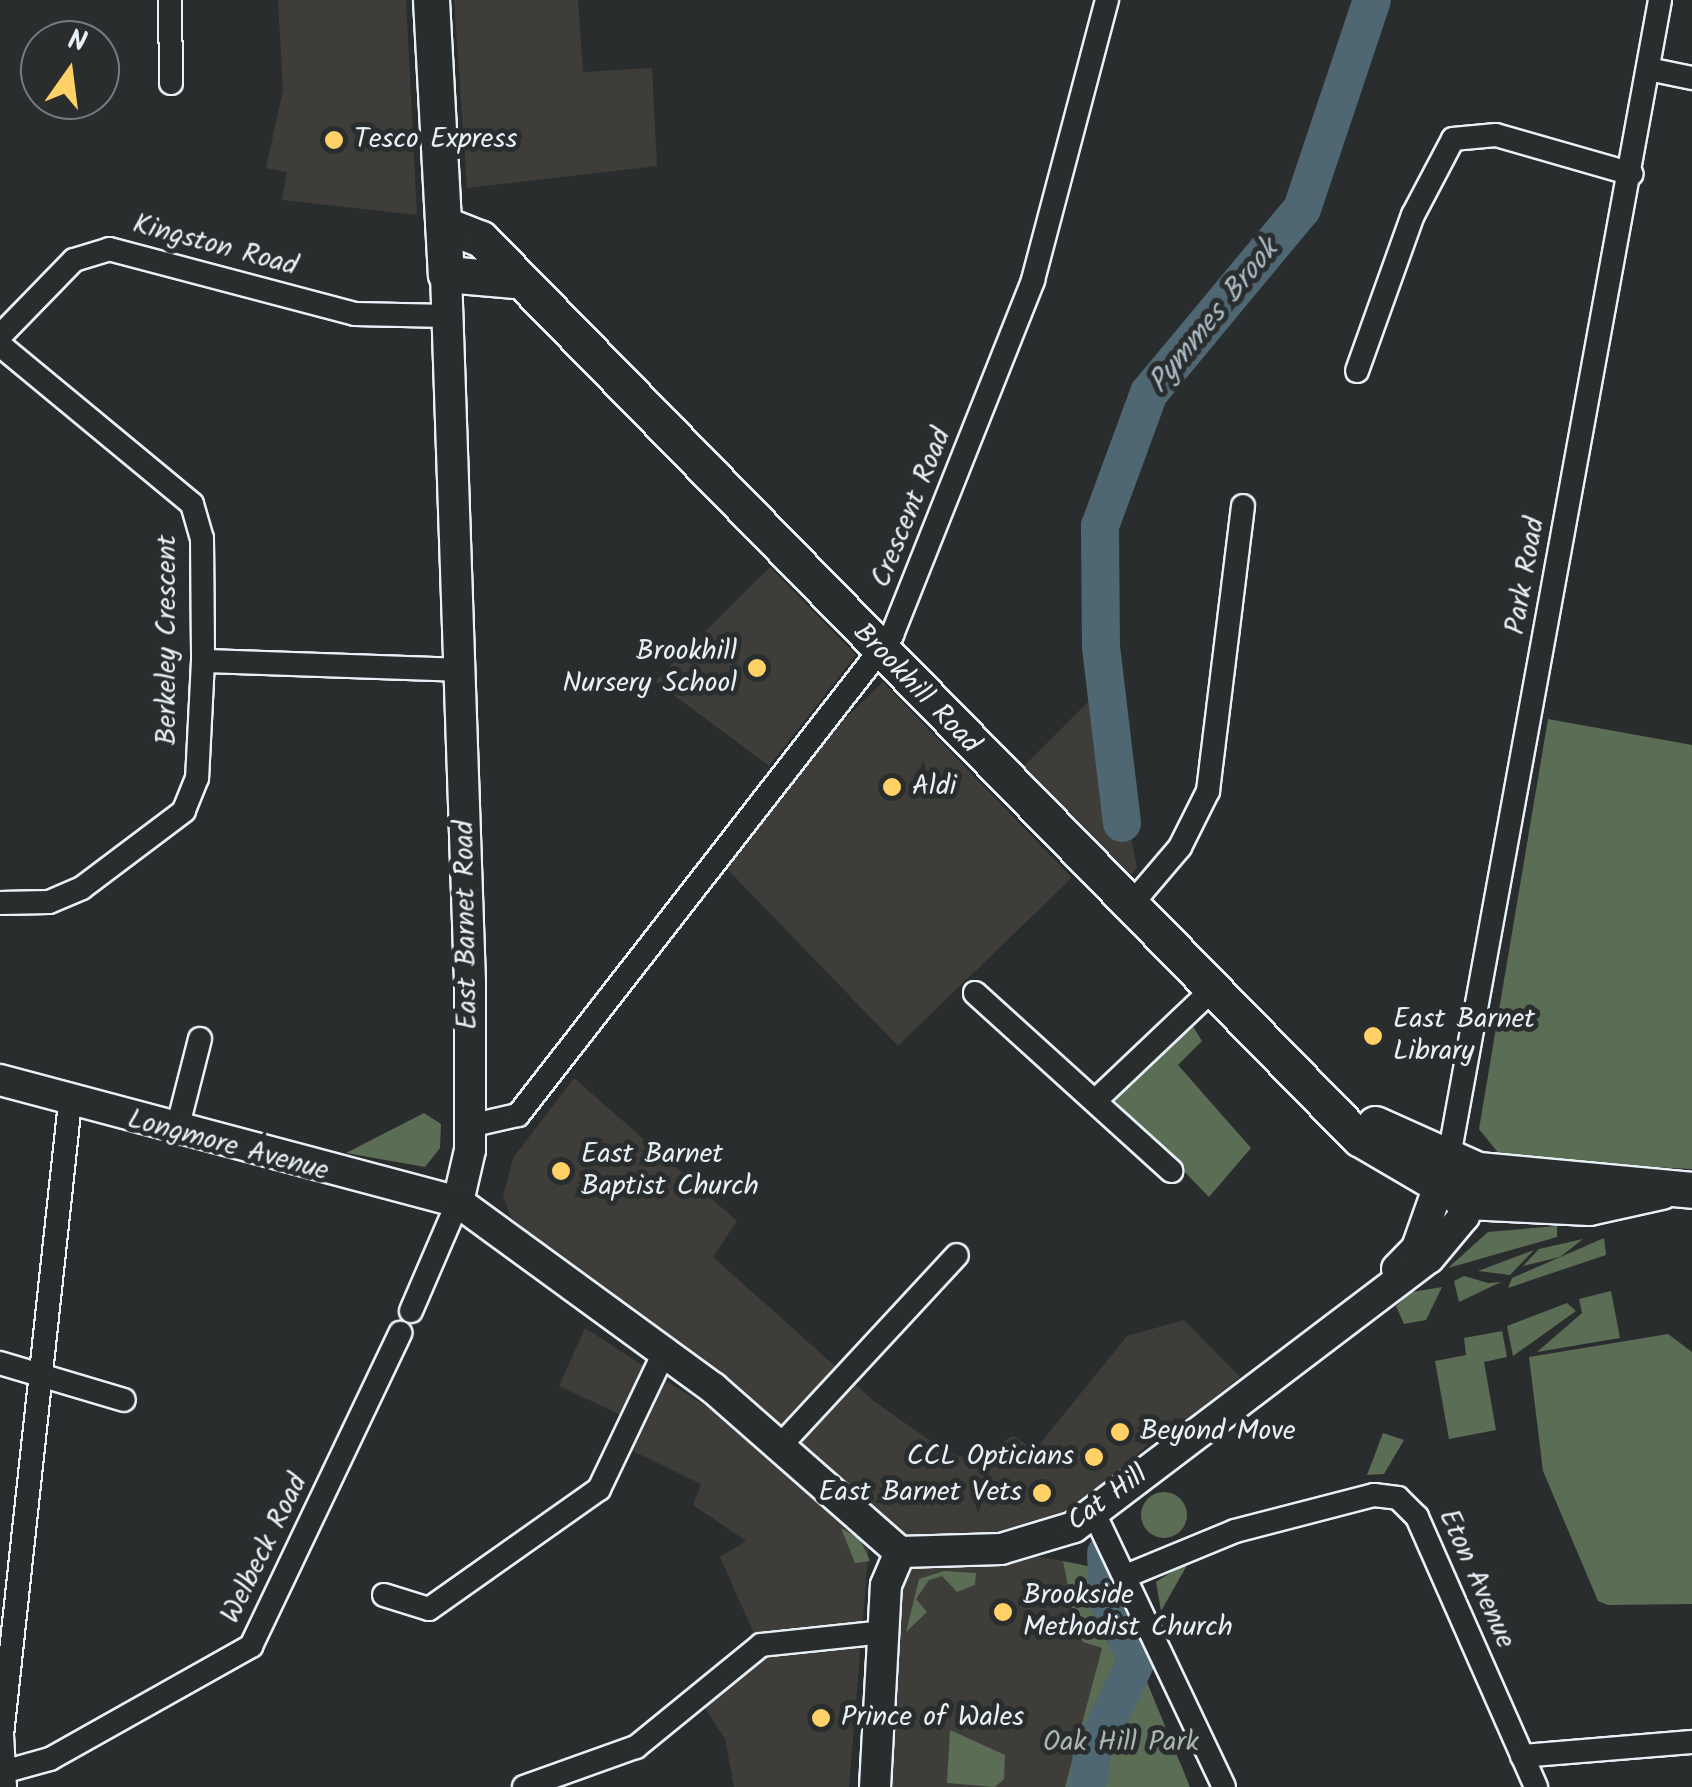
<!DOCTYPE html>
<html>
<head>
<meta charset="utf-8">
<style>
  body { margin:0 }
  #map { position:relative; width:1692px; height:1787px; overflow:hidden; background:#2a2d2e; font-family:Kalam,sans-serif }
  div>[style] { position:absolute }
  .built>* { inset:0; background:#3e3d39; transform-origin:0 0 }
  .green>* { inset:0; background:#5c6d56 }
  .round { border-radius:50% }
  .river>* { height:38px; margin:-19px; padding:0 19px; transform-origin:19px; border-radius:19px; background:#4e6773 }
  .roads { filter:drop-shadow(2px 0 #e8f1f8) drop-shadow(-2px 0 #e8f1f8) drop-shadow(0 2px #e8f1f8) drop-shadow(0 -2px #e8f1f8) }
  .street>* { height:22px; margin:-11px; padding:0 11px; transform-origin:11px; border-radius:11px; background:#2a2d2e }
  .secondary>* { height:30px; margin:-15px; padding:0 15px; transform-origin:15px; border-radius:15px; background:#2a2d2e }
  .primary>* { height:35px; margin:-17.5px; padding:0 17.5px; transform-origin:17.5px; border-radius:17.5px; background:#2a2d2e }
  .dots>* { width:28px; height:28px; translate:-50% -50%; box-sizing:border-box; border:5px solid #2a2d2e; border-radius:50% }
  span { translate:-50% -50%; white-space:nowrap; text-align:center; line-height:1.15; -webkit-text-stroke:10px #2a2d2e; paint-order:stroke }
  .poi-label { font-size:28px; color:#e8f1f8 }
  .left { translate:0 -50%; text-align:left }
  .right { translate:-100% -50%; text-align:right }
  .street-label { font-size:28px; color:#e8f1f8 }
  .park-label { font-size:28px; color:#a9b6af }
  .water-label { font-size:30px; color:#aabac3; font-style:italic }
  .north { position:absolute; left:20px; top:20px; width:100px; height:100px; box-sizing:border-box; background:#2a2d2e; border:2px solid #767b7f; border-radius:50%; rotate:14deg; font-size:28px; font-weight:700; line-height:40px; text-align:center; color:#e8f1f8 }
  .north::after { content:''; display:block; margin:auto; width:35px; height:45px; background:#ffd166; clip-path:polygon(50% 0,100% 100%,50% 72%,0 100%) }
</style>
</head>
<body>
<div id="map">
  <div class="built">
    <i style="clip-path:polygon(278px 0,406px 0,417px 215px,282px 200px,287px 172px,266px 168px,283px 90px)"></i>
    <i style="clip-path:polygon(454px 0,578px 0,583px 72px,652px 68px,657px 166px,467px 188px)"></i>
    <i style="clip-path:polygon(770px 567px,856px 655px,769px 766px,655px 681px)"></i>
    <i style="left:883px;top:682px;width:272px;height:242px;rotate:46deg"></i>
    <i style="clip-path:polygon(1103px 687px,1137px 868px,1129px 877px,1021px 769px)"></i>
    <i style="clip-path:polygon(574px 1078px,737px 1221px,713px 1257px,875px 1402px,945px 1451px,971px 1460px,1013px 1436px,1035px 1450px,1127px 1336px,1184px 1320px,1240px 1377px,1188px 1419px,1175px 1418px,1081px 1508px,1002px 1550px,1063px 1561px,1076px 1627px,1083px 1642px,1102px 1648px,1065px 1787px,875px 1787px,900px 1552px,511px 1217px,503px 1196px,513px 1158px)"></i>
    <i style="clip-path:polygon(585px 1328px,767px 1446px,869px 1545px,849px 1787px,734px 1787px,725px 1739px,695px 1693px,756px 1638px,720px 1557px,746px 1541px,693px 1505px,701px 1484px,610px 1440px,621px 1415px,559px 1386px)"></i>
  </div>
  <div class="green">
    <i style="clip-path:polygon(1548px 719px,1692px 745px,1692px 1169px,1504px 1160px,1479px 1129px)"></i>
    <i style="clip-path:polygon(1186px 1015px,1202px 1041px,1178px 1065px,1251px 1148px,1209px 1197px,1107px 1092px)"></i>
    <i style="clip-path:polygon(424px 1113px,441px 1124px,440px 1148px,425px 1167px,346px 1153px)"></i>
    <i style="clip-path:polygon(1557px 1226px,1557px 1237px,1448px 1268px,1488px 1232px)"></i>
    <i style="clip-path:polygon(1604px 1238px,1606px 1255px,1508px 1288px,1512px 1278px)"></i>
    <i style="clip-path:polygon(1583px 1239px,1560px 1257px,1523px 1266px,1539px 1249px)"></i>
    <i style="clip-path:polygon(1534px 1250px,1510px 1275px,1478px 1271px)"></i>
    <i style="clip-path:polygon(1464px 1276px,1488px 1283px,1501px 1282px,1459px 1302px,1454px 1281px)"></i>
    <i style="clip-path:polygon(1442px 1287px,1426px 1320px,1404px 1324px,1396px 1306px,1412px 1292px)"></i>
    <i style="clip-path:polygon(1611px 1291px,1620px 1338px,1537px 1352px,1582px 1313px,1579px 1299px)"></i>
    <i style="clip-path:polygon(1567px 1303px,1576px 1311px,1513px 1356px,1507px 1326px)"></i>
    <i style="clip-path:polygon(1502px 1331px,1507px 1357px,1484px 1362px,1496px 1430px,1449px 1439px,1435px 1361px,1466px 1355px,1464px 1338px)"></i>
    <i style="clip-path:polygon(1668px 1334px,1692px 1352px,1692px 1604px,1608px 1605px,1598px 1601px,1543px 1471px,1529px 1357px)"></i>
    <i style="clip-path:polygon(1383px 1433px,1404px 1440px,1384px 1474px,1367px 1475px)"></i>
    <i class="round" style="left:1141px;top:1492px;width:46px;height:46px"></i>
    <i style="clip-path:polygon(841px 1528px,860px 1539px,870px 1561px,855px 1563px)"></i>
    <i style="clip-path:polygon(1190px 1560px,1161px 1611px,1156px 1582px)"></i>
    <i style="clip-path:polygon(1063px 1561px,1097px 1568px,1106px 1582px,1190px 1787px,1065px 1787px,1102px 1648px,1083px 1642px,1076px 1627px)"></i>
    <i style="clip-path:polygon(944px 1571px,976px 1573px,975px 1585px,957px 1592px,942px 1576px,929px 1580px,916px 1599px,927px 1612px,906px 1632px,919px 1579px)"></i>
    <i style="clip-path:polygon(950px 1730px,1005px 1755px,1004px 1779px,995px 1787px,947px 1783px)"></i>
  </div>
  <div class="river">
    <i style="left:1122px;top:823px;width:177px;rotate:-96.8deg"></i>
    <i style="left:1101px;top:647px;width:121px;rotate:-90.5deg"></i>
    <i style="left:1100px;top:526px;width:142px;rotate:-69.8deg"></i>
    <i style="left:1149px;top:393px;width:239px;rotate:-50.3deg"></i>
    <i style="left:1302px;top:209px;width:220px;rotate:-71.5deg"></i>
    <i style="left:1087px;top:1787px;width:36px;rotate:-81deg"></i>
    <i style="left:1093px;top:1751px;width:102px;rotate:-64.4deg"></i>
    <i style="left:1137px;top:1659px;width:64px;rotate:-117deg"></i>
    <i style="left:1108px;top:1602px;width:49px;rotate:-92.3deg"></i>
  </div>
  <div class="roads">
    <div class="street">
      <i style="left:170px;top:0;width:83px;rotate:89.3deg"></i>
      <i style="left:1648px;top:69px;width:45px;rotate:11.6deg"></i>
      <i style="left:0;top:336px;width:106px;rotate:-45.8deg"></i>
      <i style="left:74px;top:260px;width:37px;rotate:-17deg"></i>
      <i style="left:109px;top:249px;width:254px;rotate:14.8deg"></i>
      <i style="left:355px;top:314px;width:93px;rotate:1.2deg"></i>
      <i style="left:0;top:345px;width:249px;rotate:39.6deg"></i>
      <i style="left:192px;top:504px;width:35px;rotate:74deg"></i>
      <i style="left:202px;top:538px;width:123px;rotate:89.5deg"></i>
      <i style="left:203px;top:661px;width:117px;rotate:92.9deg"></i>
      <i style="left:197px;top:778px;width:35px;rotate:112deg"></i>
      <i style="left:184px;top:811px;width:128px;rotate:143deg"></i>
      <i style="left:82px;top:888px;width:36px;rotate:157deg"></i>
      <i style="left:49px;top:902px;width:49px;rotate:178.8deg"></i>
      <i style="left:1357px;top:371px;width:166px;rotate:-70.3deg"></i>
      <i style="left:1413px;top:215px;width:86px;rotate:-62.2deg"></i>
      <i style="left:1453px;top:139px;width:43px;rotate:-5.3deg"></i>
      <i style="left:1496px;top:135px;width:141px;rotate:16deg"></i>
      <i style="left:203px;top:661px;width:257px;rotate:2deg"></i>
      <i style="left:1129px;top:907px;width:79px;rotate:-49.6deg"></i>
      <i style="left:1180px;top:847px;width:63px;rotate:-63.4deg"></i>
      <i style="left:1208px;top:791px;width:287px;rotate:-83deg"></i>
      <i style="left:975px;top:993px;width:265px;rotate:42.2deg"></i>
      <i style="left:1097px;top:1099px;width:158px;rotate:-43.5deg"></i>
      <i style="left:469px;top:1126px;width:50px;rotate:-12.7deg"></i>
      <i style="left:518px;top:1115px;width:609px;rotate:-52.08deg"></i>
      <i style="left:892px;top:635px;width:382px;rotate:-68.3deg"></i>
      <i style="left:1033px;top:280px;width:290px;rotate:-75.2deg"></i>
      <i style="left:176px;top:1133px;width:97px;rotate:-75.7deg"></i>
      <i style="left:1448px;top:1162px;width:1181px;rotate:-79.66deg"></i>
      <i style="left:411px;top:1311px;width:119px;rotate:-66.7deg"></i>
      <i style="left:0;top:1363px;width:129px;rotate:16.6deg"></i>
      <i style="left:780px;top:1446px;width:260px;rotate:-47.2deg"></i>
      <i style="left:1094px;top:1513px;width:303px;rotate:64.6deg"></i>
      <i style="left:1126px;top:1576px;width:118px;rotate:-22.4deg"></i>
      <i style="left:1235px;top:1531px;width:144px;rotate:-14.5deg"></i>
      <i style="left:1374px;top:1495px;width:24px;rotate:7deg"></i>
      <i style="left:1398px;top:1498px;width:27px;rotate:45deg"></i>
      <i style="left:1417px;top:1517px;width:295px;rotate:66.2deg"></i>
      <i style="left:384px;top:1595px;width:47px;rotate:17.3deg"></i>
      <i style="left:429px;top:1609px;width:208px;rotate:-35.2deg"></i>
      <i style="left:599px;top:1489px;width:151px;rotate:-64.5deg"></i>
      <i style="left:1522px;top:1756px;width:171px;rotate:-4.7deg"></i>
      <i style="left:3px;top:1772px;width:49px;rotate:-15.5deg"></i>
      <i style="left:50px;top:1759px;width:231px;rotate:-29.3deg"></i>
      <i style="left:251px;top:1646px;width:347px;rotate:-64.5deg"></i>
      <i style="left:5px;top:1787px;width:52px;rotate:-93.3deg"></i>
      <i style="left:2px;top:1735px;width:636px;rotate:-83.86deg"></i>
      <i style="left:524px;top:1787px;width:119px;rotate:-19.7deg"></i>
      <i style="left:636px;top:1747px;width:161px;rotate:-39.2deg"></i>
      <i style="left:761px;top:1645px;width:125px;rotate:-6deg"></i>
    </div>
    <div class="secondary">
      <i style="left:446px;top:274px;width:708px;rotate:88.06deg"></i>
      <i style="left:470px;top:982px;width:168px;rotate:90deg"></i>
      <i style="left:470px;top:1150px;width:53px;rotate:103deg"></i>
      <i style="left:0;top:1080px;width:474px;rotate:14.9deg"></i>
      <i style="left:458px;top:1202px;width:316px;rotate:36.1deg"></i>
      <i style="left:713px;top:1388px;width:249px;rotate:41.3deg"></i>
      <i style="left:1397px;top:1269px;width:29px;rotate:-46deg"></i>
      <i style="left:1417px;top:1248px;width:90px;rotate:-70.6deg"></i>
      <i style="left:900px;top:1552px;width:101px;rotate:-1.7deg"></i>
      <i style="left:1001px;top:1549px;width:76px;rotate:-16.8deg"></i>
      <i style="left:1074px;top:1527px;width:445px;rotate:-37.2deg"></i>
      <i style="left:1429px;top:1258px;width:55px;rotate:-50.2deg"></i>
      <i style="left:1464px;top:1216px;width:36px;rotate:-101deg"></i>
      <i style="left:875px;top:1787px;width:202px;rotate:-86.9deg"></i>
      <i style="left:886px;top:1585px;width:36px;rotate:-67deg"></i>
    </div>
    <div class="primary">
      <i style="left:431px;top:0;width:274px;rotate:86.9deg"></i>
      <i style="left:446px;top:274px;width:69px;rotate:5deg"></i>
      <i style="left:443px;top:224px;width:41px;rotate:21.5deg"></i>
      <i style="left:481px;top:239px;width:1257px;rotate:45.68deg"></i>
      <i style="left:1359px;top:1138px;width:125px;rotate:30.3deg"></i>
      <i style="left:1467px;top:1201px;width:122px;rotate:2.8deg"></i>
      <i style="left:1589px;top:1207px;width:74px;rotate:-12.5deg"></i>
      <i style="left:1375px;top:1124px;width:113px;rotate:24.1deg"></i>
      <i style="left:1478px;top:1170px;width:215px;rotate:5.3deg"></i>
    </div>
  </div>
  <div class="dots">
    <i style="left:334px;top:140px;background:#ffd166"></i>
    <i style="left:757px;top:668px;background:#ffd166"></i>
    <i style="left:892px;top:787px;background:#ffd166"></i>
    <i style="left:1373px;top:1036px;background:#ffd166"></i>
    <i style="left:561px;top:1171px;background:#ffd166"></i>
    <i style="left:1120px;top:1432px;background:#ffd166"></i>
    <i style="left:1094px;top:1457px;background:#ffd166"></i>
    <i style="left:1042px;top:1493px;background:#ffd166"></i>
    <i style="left:1003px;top:1612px;background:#ffd166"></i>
    <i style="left:821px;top:1718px;background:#ffd166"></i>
  </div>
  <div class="poi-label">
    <span class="left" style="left:354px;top:140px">Tesco Express</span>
    <span class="right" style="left:737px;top:668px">Brookhill<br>Nursery School</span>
    <span class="left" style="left:912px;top:787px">Aldi</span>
    <span class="left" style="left:1393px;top:1036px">East Barnet<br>Library</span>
    <span class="left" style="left:581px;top:1171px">East Barnet<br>Baptist Church</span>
    <span class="left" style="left:1140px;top:1432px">Beyond Move</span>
    <span class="right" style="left:1074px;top:1457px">CCL Opticians</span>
    <span class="right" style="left:1022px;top:1493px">East Barnet Vets</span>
    <span class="left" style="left:1023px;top:1612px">Brookside<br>Methodist Church</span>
    <span class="left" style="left:841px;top:1718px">Prince of Wales</span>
  </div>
  <div class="street-label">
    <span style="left:215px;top:246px;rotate:15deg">Kingston Road</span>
    <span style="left:912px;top:508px;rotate:-68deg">Crescent Road</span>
    <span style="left:1526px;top:576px;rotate:-80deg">Park Road</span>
    <span style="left:168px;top:640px;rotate:-90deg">Berkeley Crescent</span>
    <span style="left:916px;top:689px;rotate:46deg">Brookhill Road</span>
    <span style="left:467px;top:925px;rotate:-91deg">East Barnet Road</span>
    <span style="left:228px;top:1146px;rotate:15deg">Longmore Avenue</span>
    <span style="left:1108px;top:1499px;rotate:-36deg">Cat Hill</span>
    <span style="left:265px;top:1549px;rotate:-64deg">Welbeck Road</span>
    <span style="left:1476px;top:1579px;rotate:66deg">Eton Avenue</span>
  </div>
  <div class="park-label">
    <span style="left:1121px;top:1743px">Oak Hill Park</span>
  </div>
  <div class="water-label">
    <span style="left:1214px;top:317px;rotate:-51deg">Pymmes Brook</span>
  </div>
  <div class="north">N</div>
</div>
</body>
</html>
